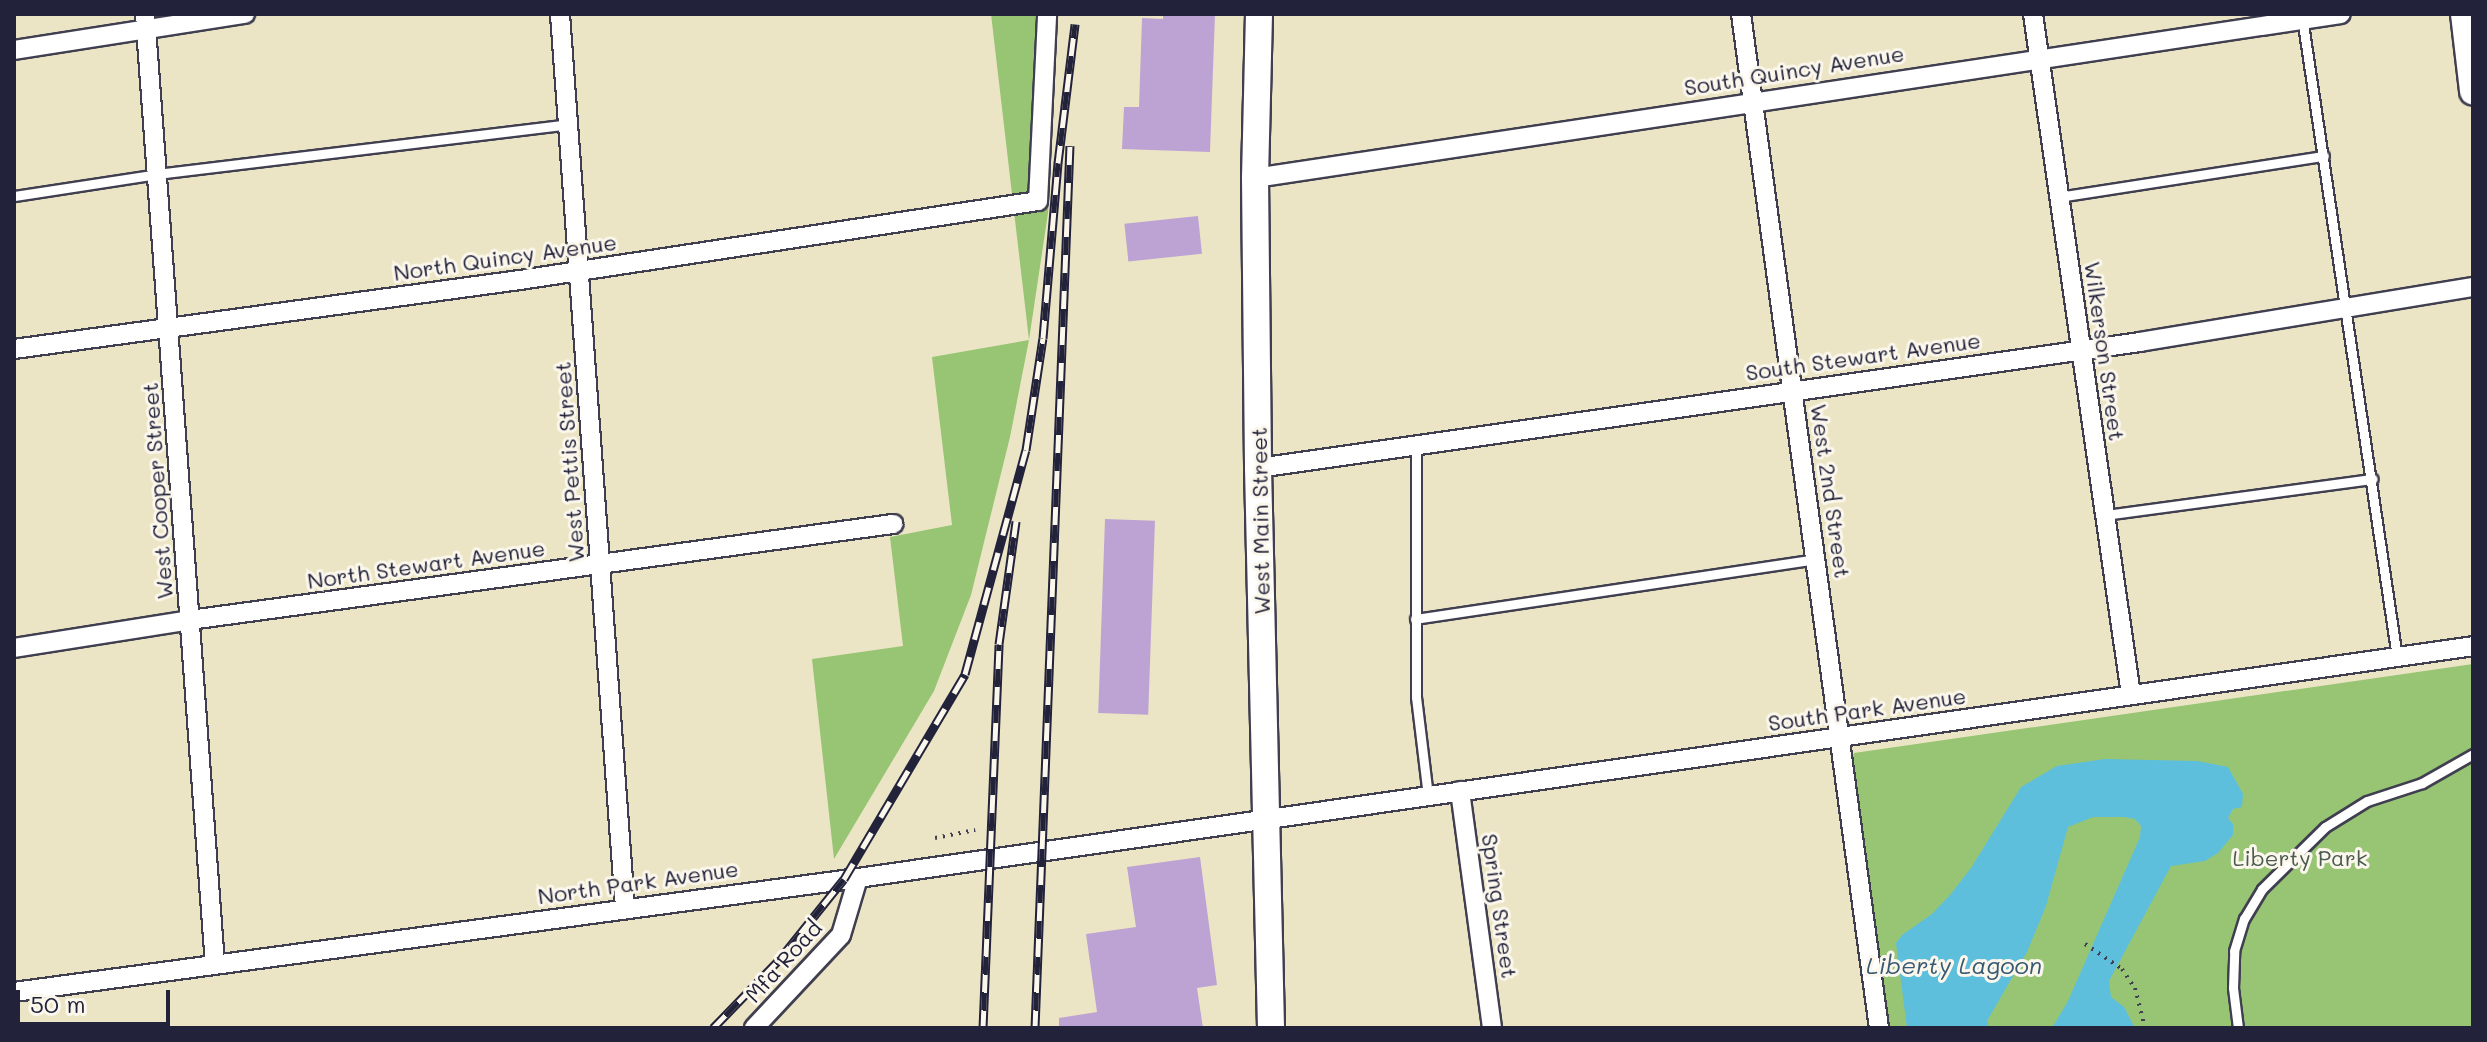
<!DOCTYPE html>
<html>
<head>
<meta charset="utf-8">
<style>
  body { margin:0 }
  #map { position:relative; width:2487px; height:1042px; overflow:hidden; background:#ece5c5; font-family:Mali,sans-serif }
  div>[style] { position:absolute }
  .green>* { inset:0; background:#97c574 }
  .water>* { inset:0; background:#5ebfdd }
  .building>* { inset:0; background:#bda3d3; transform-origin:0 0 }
  .path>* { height:4px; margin-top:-2px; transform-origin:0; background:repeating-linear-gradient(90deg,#403f50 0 2px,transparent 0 8px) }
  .roads { filter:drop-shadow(2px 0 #403f50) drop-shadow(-2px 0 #403f50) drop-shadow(0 2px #403f50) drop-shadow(0 -2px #403f50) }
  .lane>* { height:9px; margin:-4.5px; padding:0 4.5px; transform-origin:4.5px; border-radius:4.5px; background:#fff }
  .street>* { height:18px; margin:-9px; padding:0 9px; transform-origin:9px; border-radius:9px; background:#fff }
  .secondary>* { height:26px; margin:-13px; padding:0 13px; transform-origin:13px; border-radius:13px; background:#fff }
  .rail>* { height:9px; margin-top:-4.5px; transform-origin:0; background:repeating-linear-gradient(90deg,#fbf7ec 0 18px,#22223b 0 36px); box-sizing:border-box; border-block:2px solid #22223b }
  span { translate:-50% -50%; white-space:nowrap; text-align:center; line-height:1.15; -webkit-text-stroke:6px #fbf7ec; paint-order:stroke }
  .street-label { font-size:22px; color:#22223b }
  .park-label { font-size:22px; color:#4b5b4f }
  .water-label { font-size:24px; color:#375974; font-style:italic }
  .frame { position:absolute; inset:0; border:16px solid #22223b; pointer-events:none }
  .scale { position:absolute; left:16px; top:990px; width:154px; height:36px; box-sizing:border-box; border:4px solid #22223b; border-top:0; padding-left:10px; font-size:24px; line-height:28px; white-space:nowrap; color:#22223b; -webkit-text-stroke:6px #fbf7ec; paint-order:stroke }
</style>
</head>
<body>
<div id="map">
  <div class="green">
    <i style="clip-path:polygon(991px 14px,1058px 14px,1048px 213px,1029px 340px,1010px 437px,971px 595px,934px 691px,834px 859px,812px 659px,903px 646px,890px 537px,952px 525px,932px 357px,1029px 340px)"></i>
    <i style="clip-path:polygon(2473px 664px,2473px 1028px,1885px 1028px,1850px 766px,1854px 753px)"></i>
  </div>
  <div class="water">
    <i style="clip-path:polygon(2105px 759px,2197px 761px,2228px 767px,2243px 794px,2242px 807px,2233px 809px,2228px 818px,2233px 824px,2233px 835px,2218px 853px,2205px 861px,2171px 866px,2109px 981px,2111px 997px,2124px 1007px,2135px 1028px,2052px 1028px,2068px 1001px,2140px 837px,2141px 826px,2135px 819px,2124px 817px,2093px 817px,2068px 827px,2046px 906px,2027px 952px,1987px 1021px,1989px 1028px,1907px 1028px,1896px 943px,1902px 935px,1932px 914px,1950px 895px,1971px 868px,2021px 787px,2057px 766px)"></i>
  </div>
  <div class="building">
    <i style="clip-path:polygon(1163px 14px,1215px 14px,1210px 152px,1122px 149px,1124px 107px,1139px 107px,1142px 18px,1163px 19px)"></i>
    <i style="left:1198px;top:216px;width:38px;height:74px;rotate:84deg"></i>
    <i style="left:1105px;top:519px;width:50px;height:194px;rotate:2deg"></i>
    <i style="clip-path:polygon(1200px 857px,1217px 985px,1197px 988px,1203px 1028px,1059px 1028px,1059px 1018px,1097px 1012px,1086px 934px,1136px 927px,1127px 867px)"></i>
  </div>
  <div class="path">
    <i style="left:935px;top:838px;width:41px;rotate:-11.3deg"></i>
    <i style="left:2085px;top:944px;width:45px;rotate:34deg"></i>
    <i style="left:2122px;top:969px;width:23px;rotate:56deg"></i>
    <i style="left:2135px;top:988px;width:41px;rotate:76deg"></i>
  </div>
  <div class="roads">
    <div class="lane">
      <i style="left:2302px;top:17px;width:647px;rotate:81.56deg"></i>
      <i style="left:14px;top:196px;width:145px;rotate:-8.7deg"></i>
      <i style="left:157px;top:174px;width:414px;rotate:-6.9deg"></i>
      <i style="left:2058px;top:197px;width:269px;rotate:-8.8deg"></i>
      <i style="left:1416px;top:445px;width:252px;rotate:90deg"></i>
      <i style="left:1416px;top:697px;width:100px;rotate:83.1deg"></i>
      <i style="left:2105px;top:515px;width:270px;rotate:-7.7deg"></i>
      <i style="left:1415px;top:619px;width:405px;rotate:-8.5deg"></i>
      <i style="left:2238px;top:1028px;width:40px;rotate:-97.1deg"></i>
      <i style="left:2233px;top:988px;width:37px;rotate:-88deg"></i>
      <i style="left:2234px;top:951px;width:34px;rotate:-73deg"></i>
      <i style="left:2244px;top:919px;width:35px;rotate:-59deg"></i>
      <i style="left:2262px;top:889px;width:88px;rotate:-44.5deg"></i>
      <i style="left:2325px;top:827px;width:49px;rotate:-31.8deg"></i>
      <i style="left:2367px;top:801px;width:58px;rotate:-18.1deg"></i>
      <i style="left:2422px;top:783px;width:59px;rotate:-29.6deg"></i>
    </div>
    <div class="street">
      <i style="left:145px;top:14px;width:953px;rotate:85.79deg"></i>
      <i style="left:560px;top:14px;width:895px;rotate:85.84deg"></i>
      <i style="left:1741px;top:14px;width:1023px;rotate:82.25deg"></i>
      <i style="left:2033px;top:14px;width:688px;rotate:81.81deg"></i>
      <i style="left:14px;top:50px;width:234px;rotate:-8.9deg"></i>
      <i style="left:1255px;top:178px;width:1098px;rotate:-8.59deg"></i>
      <i style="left:14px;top:349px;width:511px;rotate:-7.77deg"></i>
      <i style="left:520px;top:280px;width:524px;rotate:-8.67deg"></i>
      <i style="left:1038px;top:201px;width:187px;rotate:-87.2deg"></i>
      <i style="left:1258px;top:468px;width:891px;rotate:-8.13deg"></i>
      <i style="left:2140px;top:342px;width:338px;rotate:-9.4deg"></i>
      <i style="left:14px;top:648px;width:178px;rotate:-9deg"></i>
      <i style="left:190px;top:620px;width:710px;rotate:-7.78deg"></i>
      <i style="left:1460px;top:791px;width:239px;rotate:82.3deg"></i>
      <i style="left:14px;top:992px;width:852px;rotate:-7.69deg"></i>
      <i style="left:858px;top:878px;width:1632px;rotate:-8.17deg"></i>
      <i style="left:754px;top:1028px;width:127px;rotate:-46.9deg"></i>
      <i style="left:841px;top:935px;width:59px;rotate:-73.4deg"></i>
    </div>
    <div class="secondary">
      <i style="left:1259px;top:14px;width:164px;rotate:91.4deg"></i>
      <i style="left:1255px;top:178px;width:290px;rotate:89.4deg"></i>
      <i style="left:1258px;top:468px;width:560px;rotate:88.67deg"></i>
      <i style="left:2464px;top:14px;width:78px;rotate:83.3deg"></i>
    </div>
  </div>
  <div class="rail">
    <i style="left:713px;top:1028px;width:93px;rotate:-45.9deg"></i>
    <i style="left:778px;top:961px;width:105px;rotate:-51.2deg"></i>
    <i style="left:844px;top:879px;width:238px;rotate:-59.4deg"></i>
    <i style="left:965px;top:674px;width:232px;rotate:-74.8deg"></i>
    <i style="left:1026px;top:450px;width:113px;rotate:-81.4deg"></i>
    <i style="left:1043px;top:338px;width:176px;rotate:-85.1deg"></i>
    <i style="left:1058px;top:163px;width:140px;rotate:-83deg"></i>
    <i style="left:983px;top:1028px;width:384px;rotate:-87.6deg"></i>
    <i style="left:999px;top:644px;width:124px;rotate:-82.1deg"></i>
    <i style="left:1035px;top:1028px;width:883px;rotate:-87.73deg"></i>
  </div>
  <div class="street-label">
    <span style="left:1794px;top:70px;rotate:-9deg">South Quincy Avenue</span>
    <span style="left:505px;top:257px;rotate:-8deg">North Quincy Avenue</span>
    <span style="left:2105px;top:351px;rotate:82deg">Wilkerson Street</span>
    <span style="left:1863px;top:356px;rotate:-8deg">South Stewart Avenue</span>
    <span style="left:569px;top:462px;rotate:-94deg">West Pettis Street</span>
    <span style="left:157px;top:491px;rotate:-94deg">West Cooper Street</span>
    <span style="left:1831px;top:491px;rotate:82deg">West 2nd Street</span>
    <span style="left:1260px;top:521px;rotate:-91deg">West Main Street</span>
    <span style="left:426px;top:564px;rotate:-8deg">North Stewart Avenue</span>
    <span style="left:1867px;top:709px;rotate:-8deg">South Park Avenue</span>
    <span style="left:638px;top:882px;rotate:-8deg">North Park Avenue</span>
    <span style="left:1500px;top:906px;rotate:82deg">Spring Street</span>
    <span style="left:783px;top:961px;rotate:-48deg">Mfa Road</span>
  </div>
  <div class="park-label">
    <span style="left:2300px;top:858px">Liberty Park</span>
  </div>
  <div class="water-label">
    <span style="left:1954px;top:965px">Liberty Lagoon</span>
  </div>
  <div class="frame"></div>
  <div class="scale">50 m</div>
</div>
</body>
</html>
